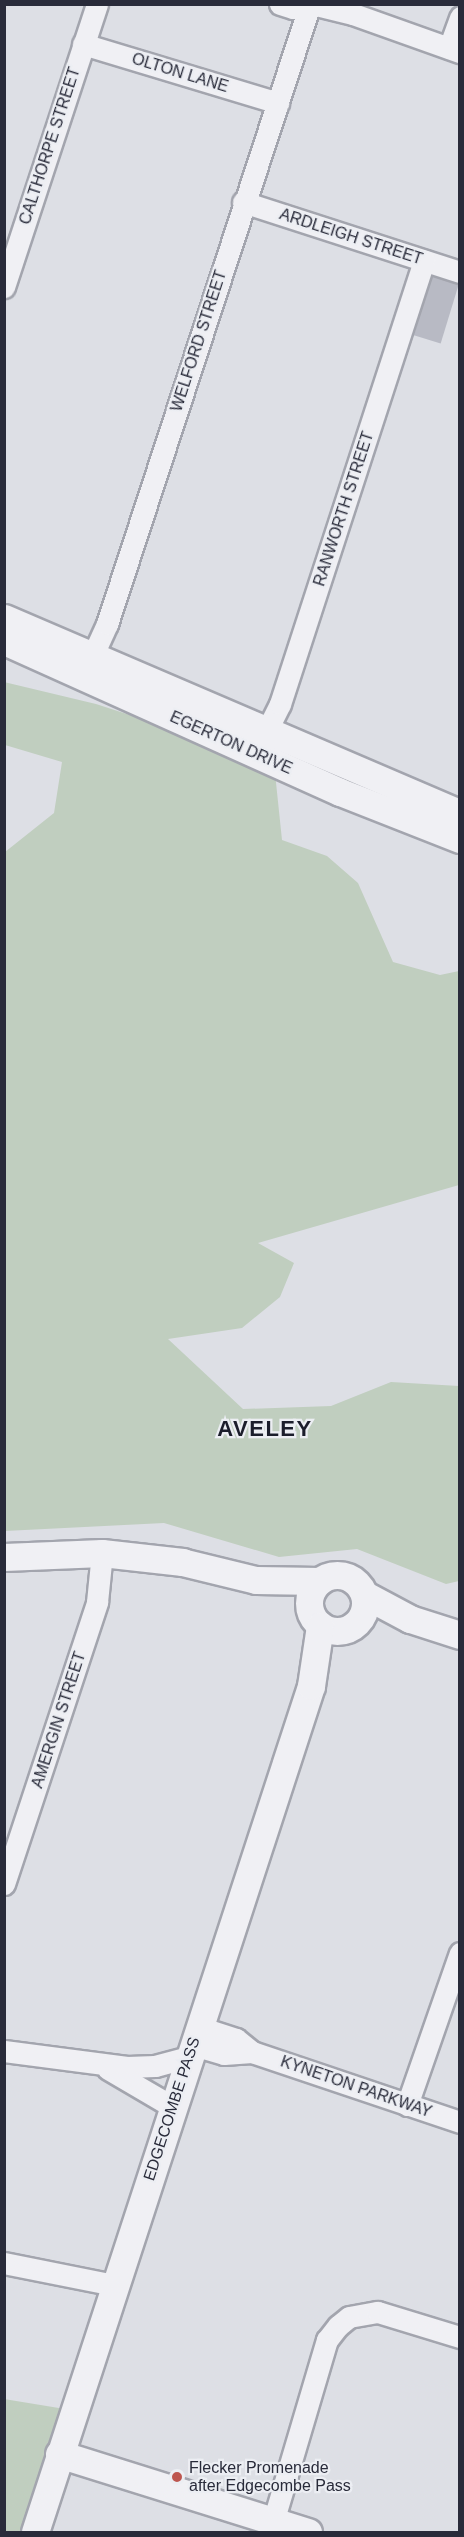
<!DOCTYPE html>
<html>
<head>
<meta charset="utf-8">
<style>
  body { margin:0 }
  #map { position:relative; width:464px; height:2537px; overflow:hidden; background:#dddfe5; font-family:Arial,sans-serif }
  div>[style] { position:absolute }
  .green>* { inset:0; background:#c0cebf }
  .building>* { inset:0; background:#b8bac4; transform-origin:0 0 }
  .roads { filter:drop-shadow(2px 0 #a3a5ae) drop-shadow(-2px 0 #a3a5ae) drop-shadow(0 2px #a3a5ae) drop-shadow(0 -2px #a3a5ae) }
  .minor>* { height:21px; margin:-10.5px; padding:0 10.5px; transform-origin:10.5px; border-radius:10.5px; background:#f0f0f4 }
  .tertiary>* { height:27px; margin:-13.5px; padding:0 13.5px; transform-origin:13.5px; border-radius:13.5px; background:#f0f0f4 }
  .tertiary>.ring { margin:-13.5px; padding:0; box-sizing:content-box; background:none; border:27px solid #f0f0f4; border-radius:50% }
  .dots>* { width:16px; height:16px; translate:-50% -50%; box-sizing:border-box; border:3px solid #eceef3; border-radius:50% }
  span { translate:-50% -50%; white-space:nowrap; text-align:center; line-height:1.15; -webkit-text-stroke:4.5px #eceef3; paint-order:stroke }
  .street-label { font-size:16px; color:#292b3a }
  .poi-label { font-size:16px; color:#292b3a }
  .left { translate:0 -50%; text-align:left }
  .district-label { font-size:22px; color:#1b1d2b; font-weight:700; letter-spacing:1.5px }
  .frame { position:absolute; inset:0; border:6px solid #292b3a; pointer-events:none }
</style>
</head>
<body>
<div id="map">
  <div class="green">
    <i style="clip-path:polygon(4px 682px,96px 704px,219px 744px,275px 773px,282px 840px,327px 856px,358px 883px,393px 962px,440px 975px,459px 971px,459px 1185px,258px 1243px,294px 1263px,280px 1297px,242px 1328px,168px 1339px,243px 1409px,331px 1406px,391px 1382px,459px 1386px,459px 1581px,446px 1584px,357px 1549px,279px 1557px,164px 1523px,5px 1531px,5px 852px,54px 813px,62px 762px,5px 745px)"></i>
    <i style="clip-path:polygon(4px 2399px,71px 2410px,31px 2532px,5px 2532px)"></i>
  </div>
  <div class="building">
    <i style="left:432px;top:276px;width:28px;height:62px;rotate:17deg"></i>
  </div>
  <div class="roads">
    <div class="minor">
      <i style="left:280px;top:4px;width:14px;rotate:17deg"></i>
      <i style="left:293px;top:8px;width:6px;rotate:-39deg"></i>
      <i style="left:312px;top:4px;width:42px;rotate:13.7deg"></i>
      <i style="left:353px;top:14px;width:114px;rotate:19.6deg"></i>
      <i style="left:83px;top:44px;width:204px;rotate:16.8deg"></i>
      <i style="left:449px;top:48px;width:33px;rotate:-70deg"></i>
      <i style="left:243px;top:202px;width:228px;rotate:17.9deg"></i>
      <i style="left:4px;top:287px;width:298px;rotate:-71.8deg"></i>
      <i style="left:86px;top:670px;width:51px;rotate:-65.5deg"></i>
      <i style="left:107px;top:624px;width:652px;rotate:-71.87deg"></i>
      <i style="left:261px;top:742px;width:42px;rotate:-63.4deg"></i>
      <i style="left:280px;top:704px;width:466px;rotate:-72deg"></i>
      <i style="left:4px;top:1884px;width:297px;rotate:-71.7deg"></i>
      <i style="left:97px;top:1602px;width:49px;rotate:-84.2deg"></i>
      <i style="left:199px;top:2027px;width:39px;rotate:18deg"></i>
      <i style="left:236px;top:2039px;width:21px;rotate:39deg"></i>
      <i style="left:252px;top:2052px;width:219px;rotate:18.6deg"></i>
      <i style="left:193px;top:2045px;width:32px;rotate:16deg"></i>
      <i style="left:224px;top:2054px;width:28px;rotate:-4deg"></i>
      <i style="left:4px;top:2051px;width:124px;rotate:7.4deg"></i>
      <i style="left:127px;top:2067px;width:28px;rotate:-2deg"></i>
      <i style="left:155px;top:2066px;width:35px;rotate:-15deg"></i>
      <i style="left:108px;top:2069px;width:75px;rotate:30.3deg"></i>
      <i style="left:407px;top:2105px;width:161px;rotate:-70.8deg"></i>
      <i style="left:4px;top:2263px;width:112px;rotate:11.3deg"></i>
      <i style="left:273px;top:2522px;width:190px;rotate:-73.5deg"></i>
      <i style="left:327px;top:2340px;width:18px;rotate:-52deg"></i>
      <i style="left:338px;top:2326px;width:14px;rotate:-39deg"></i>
      <i style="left:349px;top:2317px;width:29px;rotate:-10deg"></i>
      <i style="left:378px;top:2312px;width:86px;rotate:17deg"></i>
    </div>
    <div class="tertiary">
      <i style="left:4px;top:618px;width:496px;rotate:23.2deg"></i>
      <i style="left:4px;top:641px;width:368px;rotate:24.2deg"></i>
      <i style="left:340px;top:792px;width:129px;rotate:21.4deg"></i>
      <i style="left:4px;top:1557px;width:98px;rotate:-2.3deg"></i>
      <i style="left:102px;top:1553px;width:81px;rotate:6.4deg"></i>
      <i style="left:182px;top:1562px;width:76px;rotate:13.7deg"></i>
      <i style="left:256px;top:1580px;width:63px;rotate:0.9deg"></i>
      <i class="ring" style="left:309px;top:1575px;width:29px;height:29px"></i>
      <i style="left:365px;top:1595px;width:51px;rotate:28.1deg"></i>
      <i style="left:410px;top:1619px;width:52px;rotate:17.7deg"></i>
      <i style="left:59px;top:2454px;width:261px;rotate:17.4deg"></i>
      <i style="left:35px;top:2532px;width:890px;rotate:-71.93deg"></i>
      <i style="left:311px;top:1686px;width:61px;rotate:-81.5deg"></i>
    </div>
  </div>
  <div class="dots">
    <i style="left:177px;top:2477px;background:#bd564f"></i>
  </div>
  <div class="street-label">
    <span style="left:180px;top:73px;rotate:17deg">OLTON LANE</span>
    <span style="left:50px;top:146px;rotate:-72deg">CALTHORPE STREET</span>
    <span style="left:351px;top:237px;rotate:18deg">ARDLEIGH STREET</span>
    <span style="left:199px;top:341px;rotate:-72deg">WELFORD STREET</span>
    <span style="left:344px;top:509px;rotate:-72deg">RANWORTH STREET</span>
    <span style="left:231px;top:743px;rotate:24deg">EGERTON DRIVE</span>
    <span style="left:59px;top:1720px;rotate:-72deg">AMERGIN STREET</span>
    <span style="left:356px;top:2087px;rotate:19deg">KYNETON PARKWAY</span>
    <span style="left:172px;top:2109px;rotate:-72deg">EDGECOMBE PASS</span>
  </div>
  <div class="poi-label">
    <span class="left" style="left:189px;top:2477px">Flecker Promenade<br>after Edgecombe Pass</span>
  </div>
  <div class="district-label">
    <span style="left:265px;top:1429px">AVELEY</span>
  </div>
  <div class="frame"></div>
</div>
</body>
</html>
